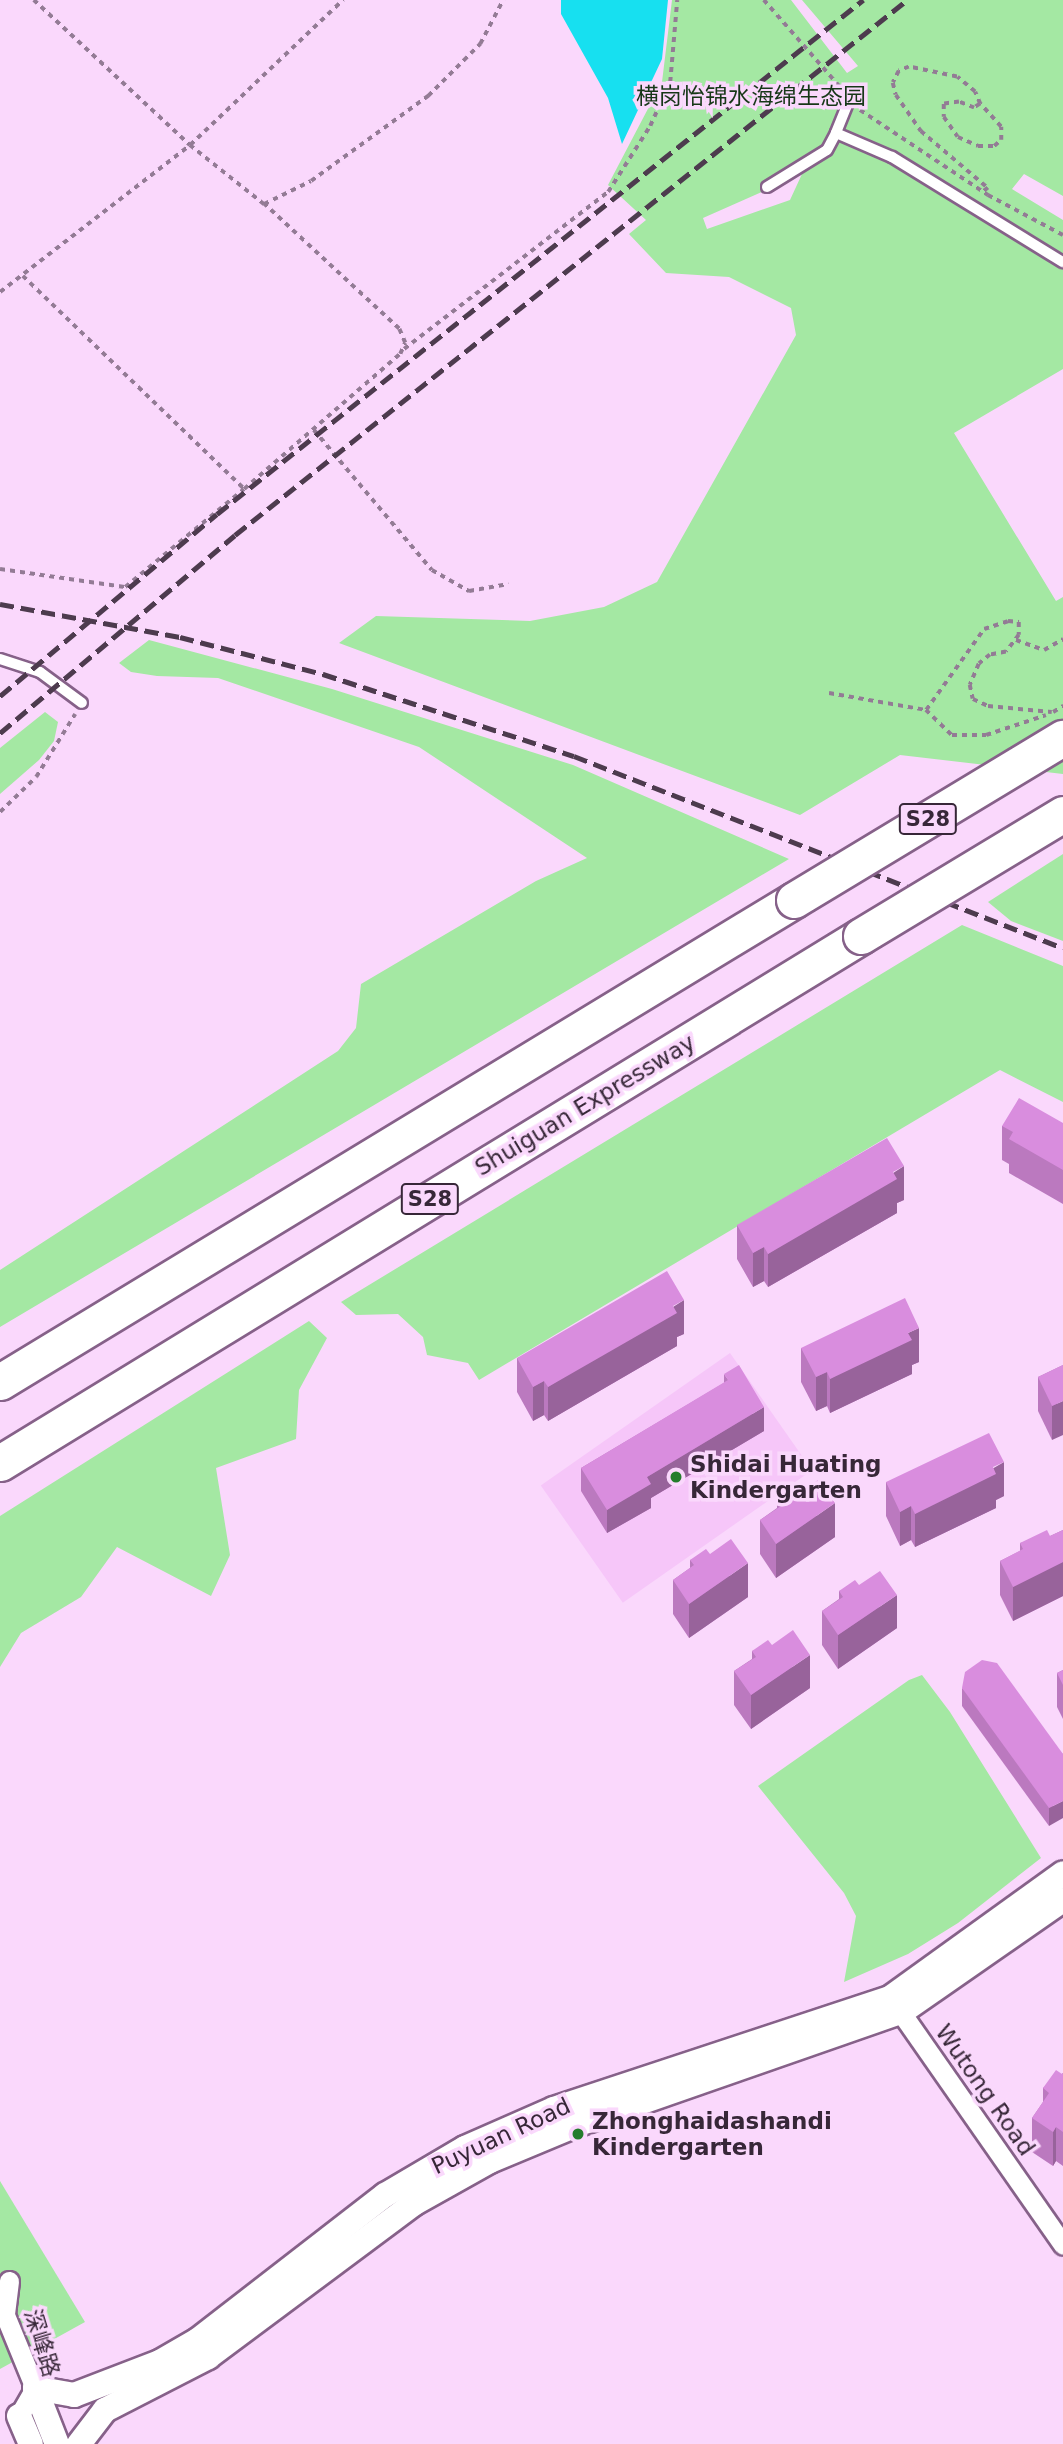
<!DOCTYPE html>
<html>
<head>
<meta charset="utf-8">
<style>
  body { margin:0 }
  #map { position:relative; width:1063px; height:2444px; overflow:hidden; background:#fad8fc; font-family:"DejaVu Sans","Noto Sans SC",sans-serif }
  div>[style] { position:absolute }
  .built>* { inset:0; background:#f6c6f9; transform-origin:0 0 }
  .green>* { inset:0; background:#a4e8a3 }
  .water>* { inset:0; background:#17e0f0 }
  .path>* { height:3.5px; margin-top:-1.75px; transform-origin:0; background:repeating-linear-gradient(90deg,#937b95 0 5px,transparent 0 10px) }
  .roads { filter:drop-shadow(2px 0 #866189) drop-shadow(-2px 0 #866189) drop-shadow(0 2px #866189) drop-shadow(0 -2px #866189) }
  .service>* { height:10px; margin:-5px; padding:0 5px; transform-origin:5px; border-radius:5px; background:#fff }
  .minor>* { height:19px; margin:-9.5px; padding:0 9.5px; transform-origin:9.5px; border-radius:9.5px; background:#fff }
  .tertiary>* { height:24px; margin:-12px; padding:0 12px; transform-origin:12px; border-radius:12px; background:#fff }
  .motorway>* { height:35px; margin:-17.5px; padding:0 17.5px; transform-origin:17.5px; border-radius:17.5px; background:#fff }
  .rail>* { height:5px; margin-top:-2.5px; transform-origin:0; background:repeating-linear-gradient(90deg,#4d3b4e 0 14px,transparent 0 21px) }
  .bridges { filter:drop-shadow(2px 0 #866189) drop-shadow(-2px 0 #866189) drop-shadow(0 2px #866189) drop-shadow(0 -2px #866189) }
  .motorway-bridge>* { height:35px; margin:-17.5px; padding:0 17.5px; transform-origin:17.5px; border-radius:17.5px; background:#fff }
  .wall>* { inset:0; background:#bb79bf }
  .shaded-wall>* { inset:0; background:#98639b }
  .building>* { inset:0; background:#d98dde }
  .dots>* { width:19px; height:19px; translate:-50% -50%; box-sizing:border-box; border:4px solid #fad8fc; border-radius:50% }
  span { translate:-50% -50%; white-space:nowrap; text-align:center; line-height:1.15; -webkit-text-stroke:7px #fad8fc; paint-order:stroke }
  .shield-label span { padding:2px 5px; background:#fad8fc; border:2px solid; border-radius:5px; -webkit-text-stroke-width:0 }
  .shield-label { font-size:21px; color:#372738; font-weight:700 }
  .park-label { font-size:23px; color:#163717 }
  .street-label { font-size:23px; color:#372738 }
  .poi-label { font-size:23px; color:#372738; font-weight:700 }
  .left { translate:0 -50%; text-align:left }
</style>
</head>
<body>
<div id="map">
  <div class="built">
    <i style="left:730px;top:1353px;width:143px;height:231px;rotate:55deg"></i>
  </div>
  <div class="green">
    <i style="clip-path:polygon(evenodd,672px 0,791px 0,847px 73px,858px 66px,802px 0,1063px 0,1063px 196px,1024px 174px,1012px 189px,1063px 220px,1063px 369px,954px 433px,1056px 601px,1063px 597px,1063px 774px,900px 755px,800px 815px,339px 643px,376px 616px,530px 621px,604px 607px,657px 582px,796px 335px,791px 308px,729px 277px,666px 273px,629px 234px,646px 220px,608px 185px,662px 82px,672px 0,802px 174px,790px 200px,707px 229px,703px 218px,802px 174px)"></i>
    <i style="clip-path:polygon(149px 640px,332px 689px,573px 765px,789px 859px,0 1327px,0 1270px,338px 1051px,356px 1028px,361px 984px,536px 881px,587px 858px,419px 747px,218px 678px,157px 676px,131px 672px,119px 663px)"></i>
    <i style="clip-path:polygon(45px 712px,58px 722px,54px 741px,39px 760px,0 794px,0 748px)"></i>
    <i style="clip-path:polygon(1063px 854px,1063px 941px,1011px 921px,988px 902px)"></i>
    <i style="clip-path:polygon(962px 925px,1063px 966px,1063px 1102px,1000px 1070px,479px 1380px,468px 1363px,427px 1355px,423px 1337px,398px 1314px,356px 1315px,341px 1302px)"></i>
    <i style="clip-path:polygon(309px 1321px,327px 1338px,299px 1390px,296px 1439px,216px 1468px,230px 1555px,211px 1596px,117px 1547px,81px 1597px,21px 1633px,0 1667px,0 1516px)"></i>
    <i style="clip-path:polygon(922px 1675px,950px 1712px,1041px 1858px,958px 1923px,908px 1954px,844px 1982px,856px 1916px,844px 1893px,758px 1786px,909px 1680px)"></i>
    <i style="clip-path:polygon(0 2181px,85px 2322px,0 2369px)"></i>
  </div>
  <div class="water">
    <i style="clip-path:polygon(561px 0,668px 0,662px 59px,622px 144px,608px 98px,561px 14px)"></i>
  </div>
  <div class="path">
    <i style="left:34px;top:0;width:213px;rotate:42.9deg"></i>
    <i style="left:190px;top:145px;width:95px;rotate:38.6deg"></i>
    <i style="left:264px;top:204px;width:52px;rotate:-26.1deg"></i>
    <i style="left:311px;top:181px;width:145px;rotate:-36deg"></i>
    <i style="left:428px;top:96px;width:74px;rotate:-45deg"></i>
    <i style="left:480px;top:44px;width:50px;rotate:-62.4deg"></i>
    <i style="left:764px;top:0;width:117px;rotate:48.8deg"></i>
    <i style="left:980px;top:104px;width:7px;rotate:146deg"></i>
    <i style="left:974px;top:108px;width:16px;rotate:-158deg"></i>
    <i style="left:959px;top:102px;width:15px;rotate:172deg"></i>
    <i style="left:944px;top:104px;width:13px;rotate:90deg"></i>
    <i style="left:944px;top:117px;width:24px;rotate:55deg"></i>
    <i style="left:958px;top:137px;width:22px;rotate:24deg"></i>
    <i style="left:978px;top:146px;width:16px"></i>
    <i style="left:994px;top:146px;width:9px;rotate:-41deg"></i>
    <i style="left:1001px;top:140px;width:13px;rotate:-90deg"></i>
    <i style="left:1001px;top:127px;width:31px;rotate:-132deg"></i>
    <i style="left:980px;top:104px;width:13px;rotate:-113deg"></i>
    <i style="left:975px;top:92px;width:23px;rotate:-140deg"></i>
    <i style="left:957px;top:77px;width:49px;rotate:-168.2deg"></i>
    <i style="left:909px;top:67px;width:11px;rotate:158deg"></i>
    <i style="left:899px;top:71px;width:13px;rotate:117deg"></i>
    <i style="left:893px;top:83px;width:12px;rotate:76deg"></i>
    <i style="left:896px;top:95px;width:44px;rotate:55.2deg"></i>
    <i style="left:921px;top:131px;width:88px;rotate:40.4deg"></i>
    <i style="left:988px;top:188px;width:6px;rotate:141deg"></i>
    <i style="left:860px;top:110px;width:154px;rotate:33.6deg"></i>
    <i style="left:988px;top:195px;width:85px;rotate:28.1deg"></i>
    <i style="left:23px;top:276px;width:307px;rotate:43.9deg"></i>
    <i style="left:244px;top:489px;width:206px;rotate:-40.9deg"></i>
    <i style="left:400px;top:354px;width:12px;rotate:-66deg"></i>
    <i style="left:405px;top:343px;width:15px;rotate:-113deg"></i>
    <i style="left:399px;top:329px;width:184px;rotate:-137.2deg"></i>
    <i style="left:0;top:292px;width:240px;rotate:-37.7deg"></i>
    <i style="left:190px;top:145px;width:211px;rotate:-43.5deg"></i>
    <i style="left:404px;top:349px;width:257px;rotate:-37.6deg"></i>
    <i style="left:608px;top:192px;width:78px;rotate:-57.5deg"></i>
    <i style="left:650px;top:126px;width:48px;rotate:-65.6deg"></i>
    <i style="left:670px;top:82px;width:82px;rotate:-85.1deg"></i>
    <i style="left:314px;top:430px;width:183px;rotate:49.9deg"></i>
    <i style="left:432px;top:570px;width:43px;rotate:29.6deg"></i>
    <i style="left:469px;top:591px;width:40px;rotate:-10deg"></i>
    <i style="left:0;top:569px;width:126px;rotate:8.2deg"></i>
    <i style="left:125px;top:587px;width:154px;rotate:-39.5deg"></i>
    <i style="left:1016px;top:640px;width:30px;rotate:20deg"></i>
    <i style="left:1044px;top:650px;width:22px;rotate:-30deg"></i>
    <i style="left:829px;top:693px;width:98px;rotate:9.9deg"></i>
    <i style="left:926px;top:710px;width:36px;rotate:44deg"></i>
    <i style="left:952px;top:735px;width:34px"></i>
    <i style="left:986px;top:735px;width:63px;rotate:-18.4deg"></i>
    <i style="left:926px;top:710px;width:100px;rotate:-54.4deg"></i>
    <i style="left:984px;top:629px;width:25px;rotate:-18deg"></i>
    <i style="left:1008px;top:621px;width:11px;rotate:5deg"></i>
    <i style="left:1019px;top:622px;width:13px;rotate:90deg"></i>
    <i style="left:1019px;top:635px;width:21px;rotate:127deg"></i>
    <i style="left:1006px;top:652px;width:16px;rotate:169deg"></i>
    <i style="left:990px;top:655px;width:14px;rotate:141deg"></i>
    <i style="left:979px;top:664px;width:23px;rotate:113deg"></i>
    <i style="left:970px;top:685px;width:14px;rotate:78deg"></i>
    <i style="left:973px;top:699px;width:17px;rotate:25deg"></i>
    <i style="left:988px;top:706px;width:64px;rotate:5.4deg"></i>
    <i style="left:1053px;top:712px;width:12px;rotate:-31deg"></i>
    <i style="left:0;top:812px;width:50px;rotate:-44.2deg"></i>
    <i style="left:36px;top:777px;width:74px;rotate:-58.2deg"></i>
  </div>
  <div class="roads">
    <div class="service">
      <i style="left:850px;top:98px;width:38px;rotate:112deg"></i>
      <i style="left:836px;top:133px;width:61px;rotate:23.2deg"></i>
      <i style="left:892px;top:157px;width:201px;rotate:31.6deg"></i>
      <i style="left:767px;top:187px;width:70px;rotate:-31.7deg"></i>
      <i style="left:827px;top:150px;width:19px;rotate:-62deg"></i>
      <i style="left:0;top:659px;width:42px;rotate:18deg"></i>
      <i style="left:40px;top:672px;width:52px;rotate:36.4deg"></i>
    </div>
    <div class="minor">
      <i style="left:893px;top:2001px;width:297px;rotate:55.1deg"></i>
      <i style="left:9px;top:2281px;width:34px;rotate:97deg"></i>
      <i style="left:5px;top:2315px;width:79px;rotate:67.7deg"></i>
      <i style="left:35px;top:2388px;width:32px;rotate:120deg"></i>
    </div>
    <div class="tertiary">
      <i style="left:35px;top:2388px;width:40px;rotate:10deg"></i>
      <i style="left:74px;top:2395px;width:92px;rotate:-21deg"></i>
      <i style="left:160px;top:2362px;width:44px;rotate:-30.1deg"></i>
      <i style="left:198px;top:2340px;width:237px;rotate:-37.8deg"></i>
      <i style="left:385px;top:2195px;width:93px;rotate:-30.4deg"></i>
      <i style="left:465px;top:2148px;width:97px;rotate:-23.7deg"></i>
      <i style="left:554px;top:2109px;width:354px;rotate:-18.3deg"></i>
      <i style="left:890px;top:1998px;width:213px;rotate:-35.8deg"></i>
      <i style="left:35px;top:2388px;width:60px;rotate:68.6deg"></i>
      <i style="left:19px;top:2416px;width:30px;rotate:67deg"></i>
      <i style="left:79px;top:2444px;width:43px;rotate:-52.6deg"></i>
      <i style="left:105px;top:2410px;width:116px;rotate:-27.2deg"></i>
      <i style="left:208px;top:2357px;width:256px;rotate:-36.7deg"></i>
      <i style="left:413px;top:2204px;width:88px;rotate:-29.2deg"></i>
      <i style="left:490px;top:2161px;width:93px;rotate:-22.7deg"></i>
      <i style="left:576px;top:2125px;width:346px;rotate:-19.2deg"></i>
      <i style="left:903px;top:2011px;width:195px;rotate:-34.8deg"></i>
    </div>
    <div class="motorway">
      <i style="left:0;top:1382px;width:929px;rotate:-31.26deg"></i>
      <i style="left:0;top:1463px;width:1009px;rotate:-31.47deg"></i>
    </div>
  </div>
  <div class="rail">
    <i style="left:0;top:604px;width:183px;rotate:10.4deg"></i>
    <i style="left:180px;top:637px;width:148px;rotate:14.5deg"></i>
    <i style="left:323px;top:674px;width:264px;rotate:18.1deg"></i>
    <i style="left:574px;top:756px;width:525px;rotate:21.44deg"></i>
    <i style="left:0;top:696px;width:283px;rotate:-40deg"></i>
    <i style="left:217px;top:514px;width:826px;rotate:-38.51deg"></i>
    <i style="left:0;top:733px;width:307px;rotate:-40.1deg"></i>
    <i style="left:235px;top:535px;width:859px;rotate:-38.52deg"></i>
  </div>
  <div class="bridges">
    <div class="motorway-bridge">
      <i style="left:794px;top:900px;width:314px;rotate:-31.1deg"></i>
      <i style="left:861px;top:936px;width:236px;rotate:-31.1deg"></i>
    </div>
  </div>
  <div class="wall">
    <i style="clip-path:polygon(1063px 1123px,1063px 1204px,1009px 1173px,1009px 1164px,1002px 1160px,1002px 1126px)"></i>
    <i style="clip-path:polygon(904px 1200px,897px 1203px,897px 1213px,768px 1287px,764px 1281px,753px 1287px,737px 1259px,737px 1225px)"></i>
    <i style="clip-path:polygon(684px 1334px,677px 1337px,677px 1346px,548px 1421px,544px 1415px,533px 1421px,517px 1392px,517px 1358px)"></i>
    <i style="clip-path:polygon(801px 1348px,919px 1362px,912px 1365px,912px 1374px,830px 1413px,827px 1406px,816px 1411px,801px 1382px)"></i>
    <i style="clip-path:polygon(1063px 1365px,1052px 1440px,1038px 1411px,1038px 1377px)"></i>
    <i style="clip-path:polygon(724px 1374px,764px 1431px,651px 1498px,651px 1508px,607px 1533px,581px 1491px,581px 1468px,724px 1383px)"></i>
    <i style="clip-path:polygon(886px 1482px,1004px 1496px,996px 1500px,996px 1508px,915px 1547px,911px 1540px,900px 1546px,886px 1516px)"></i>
    <i style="clip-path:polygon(797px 1494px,835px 1537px,776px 1578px,760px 1554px,760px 1520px,777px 1508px,777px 1500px)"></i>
    <i style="clip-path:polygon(1063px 1530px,1063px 1596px,1013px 1621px,1000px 1595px,1000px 1561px,1020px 1551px,1020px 1543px,1050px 1536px)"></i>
    <i style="clip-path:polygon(710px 1554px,748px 1597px,689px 1638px,673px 1614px,673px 1580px,690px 1568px,690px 1560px)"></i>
    <i style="clip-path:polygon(859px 1585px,897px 1628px,838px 1669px,822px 1645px,822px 1611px,839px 1599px,839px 1591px)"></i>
    <i style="clip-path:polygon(772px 1645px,810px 1688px,751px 1729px,734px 1705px,734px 1671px,752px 1659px,752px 1651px)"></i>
    <i style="clip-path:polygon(1063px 1670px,1063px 1719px,1057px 1707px,1057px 1673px)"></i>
    <i style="clip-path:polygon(962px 1688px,1063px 1754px,1049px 1826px,962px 1706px)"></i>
    <i style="clip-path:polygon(1063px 2073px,1063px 2166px,1056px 2161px,1053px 2166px,1032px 2152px,1032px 2118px,1043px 2102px,1043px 2088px)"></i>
  </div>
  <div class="shaded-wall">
    <i style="clip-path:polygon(904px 1166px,904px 1200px,897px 1203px,897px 1213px,768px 1287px,768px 1254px)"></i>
    <i style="clip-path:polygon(764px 1247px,764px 1281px,753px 1287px,753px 1253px)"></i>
    <i style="clip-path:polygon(684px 1300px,684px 1334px,677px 1337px,677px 1346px,548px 1421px,548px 1387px)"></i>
    <i style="clip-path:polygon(919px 1328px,919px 1362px,912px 1365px,912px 1374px,830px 1413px,830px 1379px,908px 1333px)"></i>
    <i style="clip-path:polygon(827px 1372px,827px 1406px,816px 1411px,816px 1377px)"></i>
    <i style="clip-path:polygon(544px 1381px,544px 1415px,533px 1421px,533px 1387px)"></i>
    <i style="clip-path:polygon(1063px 1401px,1063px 1435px,1052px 1440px,1052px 1406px)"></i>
    <i style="clip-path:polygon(764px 1407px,764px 1431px,651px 1498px,651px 1508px,607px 1533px,607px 1510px,647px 1477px)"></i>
    <i style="clip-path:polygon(1004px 1462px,1004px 1496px,996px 1500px,996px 1508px,915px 1547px,915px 1514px)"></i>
    <i style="clip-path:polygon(835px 1503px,835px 1537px,776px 1578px,776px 1544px)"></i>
    <i style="clip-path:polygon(911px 1506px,911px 1540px,900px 1546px,900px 1512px)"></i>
    <i style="clip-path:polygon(1063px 1562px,1063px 1596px,1013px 1621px,1013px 1587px)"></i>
    <i style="clip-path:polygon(748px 1563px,748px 1597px,689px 1638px,689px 1604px)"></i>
    <i style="clip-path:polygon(897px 1595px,897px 1628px,838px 1669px,838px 1635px)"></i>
    <i style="clip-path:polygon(810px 1655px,810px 1688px,751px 1729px,751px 1695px)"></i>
    <i style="clip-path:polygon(1063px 1801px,1063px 1818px,1049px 1826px,1049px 1808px)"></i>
    <i style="clip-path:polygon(1056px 2127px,1056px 2161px,1053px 2166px,1053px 2132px)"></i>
  </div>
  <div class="building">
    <i style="clip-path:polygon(1019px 1098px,1063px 1123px,1063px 1170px,1009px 1139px,1013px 1132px,1002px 1126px)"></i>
    <i style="clip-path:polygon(887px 1138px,904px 1166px,893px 1172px,897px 1179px,768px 1254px,764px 1247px,753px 1253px,737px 1225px)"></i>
    <i style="clip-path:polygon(667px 1271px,684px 1300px,673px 1306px,677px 1313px,548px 1387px,544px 1381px,533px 1387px,517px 1358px)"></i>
    <i style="clip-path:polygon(905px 1298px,919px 1328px,908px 1333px,912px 1340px,830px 1379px,827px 1372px,816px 1377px,801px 1348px)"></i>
    <i style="clip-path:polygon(739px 1365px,764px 1407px,647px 1477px,651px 1484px,607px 1510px,581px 1468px,728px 1380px,724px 1374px)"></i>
    <i style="clip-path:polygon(1063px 1365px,1063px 1401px,1052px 1406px,1038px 1377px)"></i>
    <i style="clip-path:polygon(989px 1433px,1004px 1462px,993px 1467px,996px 1474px,915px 1514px,911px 1506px,900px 1512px,886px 1482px)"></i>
    <i style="clip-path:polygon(818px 1480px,835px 1503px,776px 1544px,760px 1520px,781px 1506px,777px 1500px,793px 1489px,797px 1494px)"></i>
    <i style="clip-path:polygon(1047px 1530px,1050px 1536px,1063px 1530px,1063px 1562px,1013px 1587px,1000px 1561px,1023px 1549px,1020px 1543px)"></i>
    <i style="clip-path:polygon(731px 1539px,748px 1563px,689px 1604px,673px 1580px,694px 1565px,690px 1560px,706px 1549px,710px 1554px)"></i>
    <i style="clip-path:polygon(880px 1571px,897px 1595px,838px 1635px,822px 1611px,843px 1597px,839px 1591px,855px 1580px,859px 1585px)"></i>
    <i style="clip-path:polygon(793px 1630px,810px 1655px,751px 1695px,734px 1671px,756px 1657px,752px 1651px,768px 1640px,772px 1645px)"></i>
    <i style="clip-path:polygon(982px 1660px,997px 1663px,1063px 1754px,1063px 1801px,1049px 1808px,962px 1688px,965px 1672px)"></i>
    <i style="clip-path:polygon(1063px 1670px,1063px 1685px,1057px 1673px)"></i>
    <i style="clip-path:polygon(1056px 2070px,1062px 2074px,1063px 2073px,1063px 2132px,1056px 2127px,1053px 2132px,1032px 2118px,1049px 2093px,1043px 2088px)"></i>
  </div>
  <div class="dots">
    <i style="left:676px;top:1477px;background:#247d2c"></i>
    <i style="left:578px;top:2134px;background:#247d2c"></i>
  </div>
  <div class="shield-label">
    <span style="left:928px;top:819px">S28</span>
    <span style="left:430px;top:1199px">S28</span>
  </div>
  <div class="park-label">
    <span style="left:751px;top:96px">横岗怡锦水海绵生态园</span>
  </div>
  <div class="street-label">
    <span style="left:585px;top:1105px;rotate:-31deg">Shuiguan Expressway</span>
    <span style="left:985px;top:2090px;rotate:55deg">Wutong Road</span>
    <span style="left:501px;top:2136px;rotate:-25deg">Puyuan Road</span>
    <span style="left:42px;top:2343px;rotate:73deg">深峰路</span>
  </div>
  <div class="poi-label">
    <span class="left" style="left:690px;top:1477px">Shidai Huating<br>Kindergarten</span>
    <span class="left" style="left:592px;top:2134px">Zhonghaidashandi<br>Kindergarten</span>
  </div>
</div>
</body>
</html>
